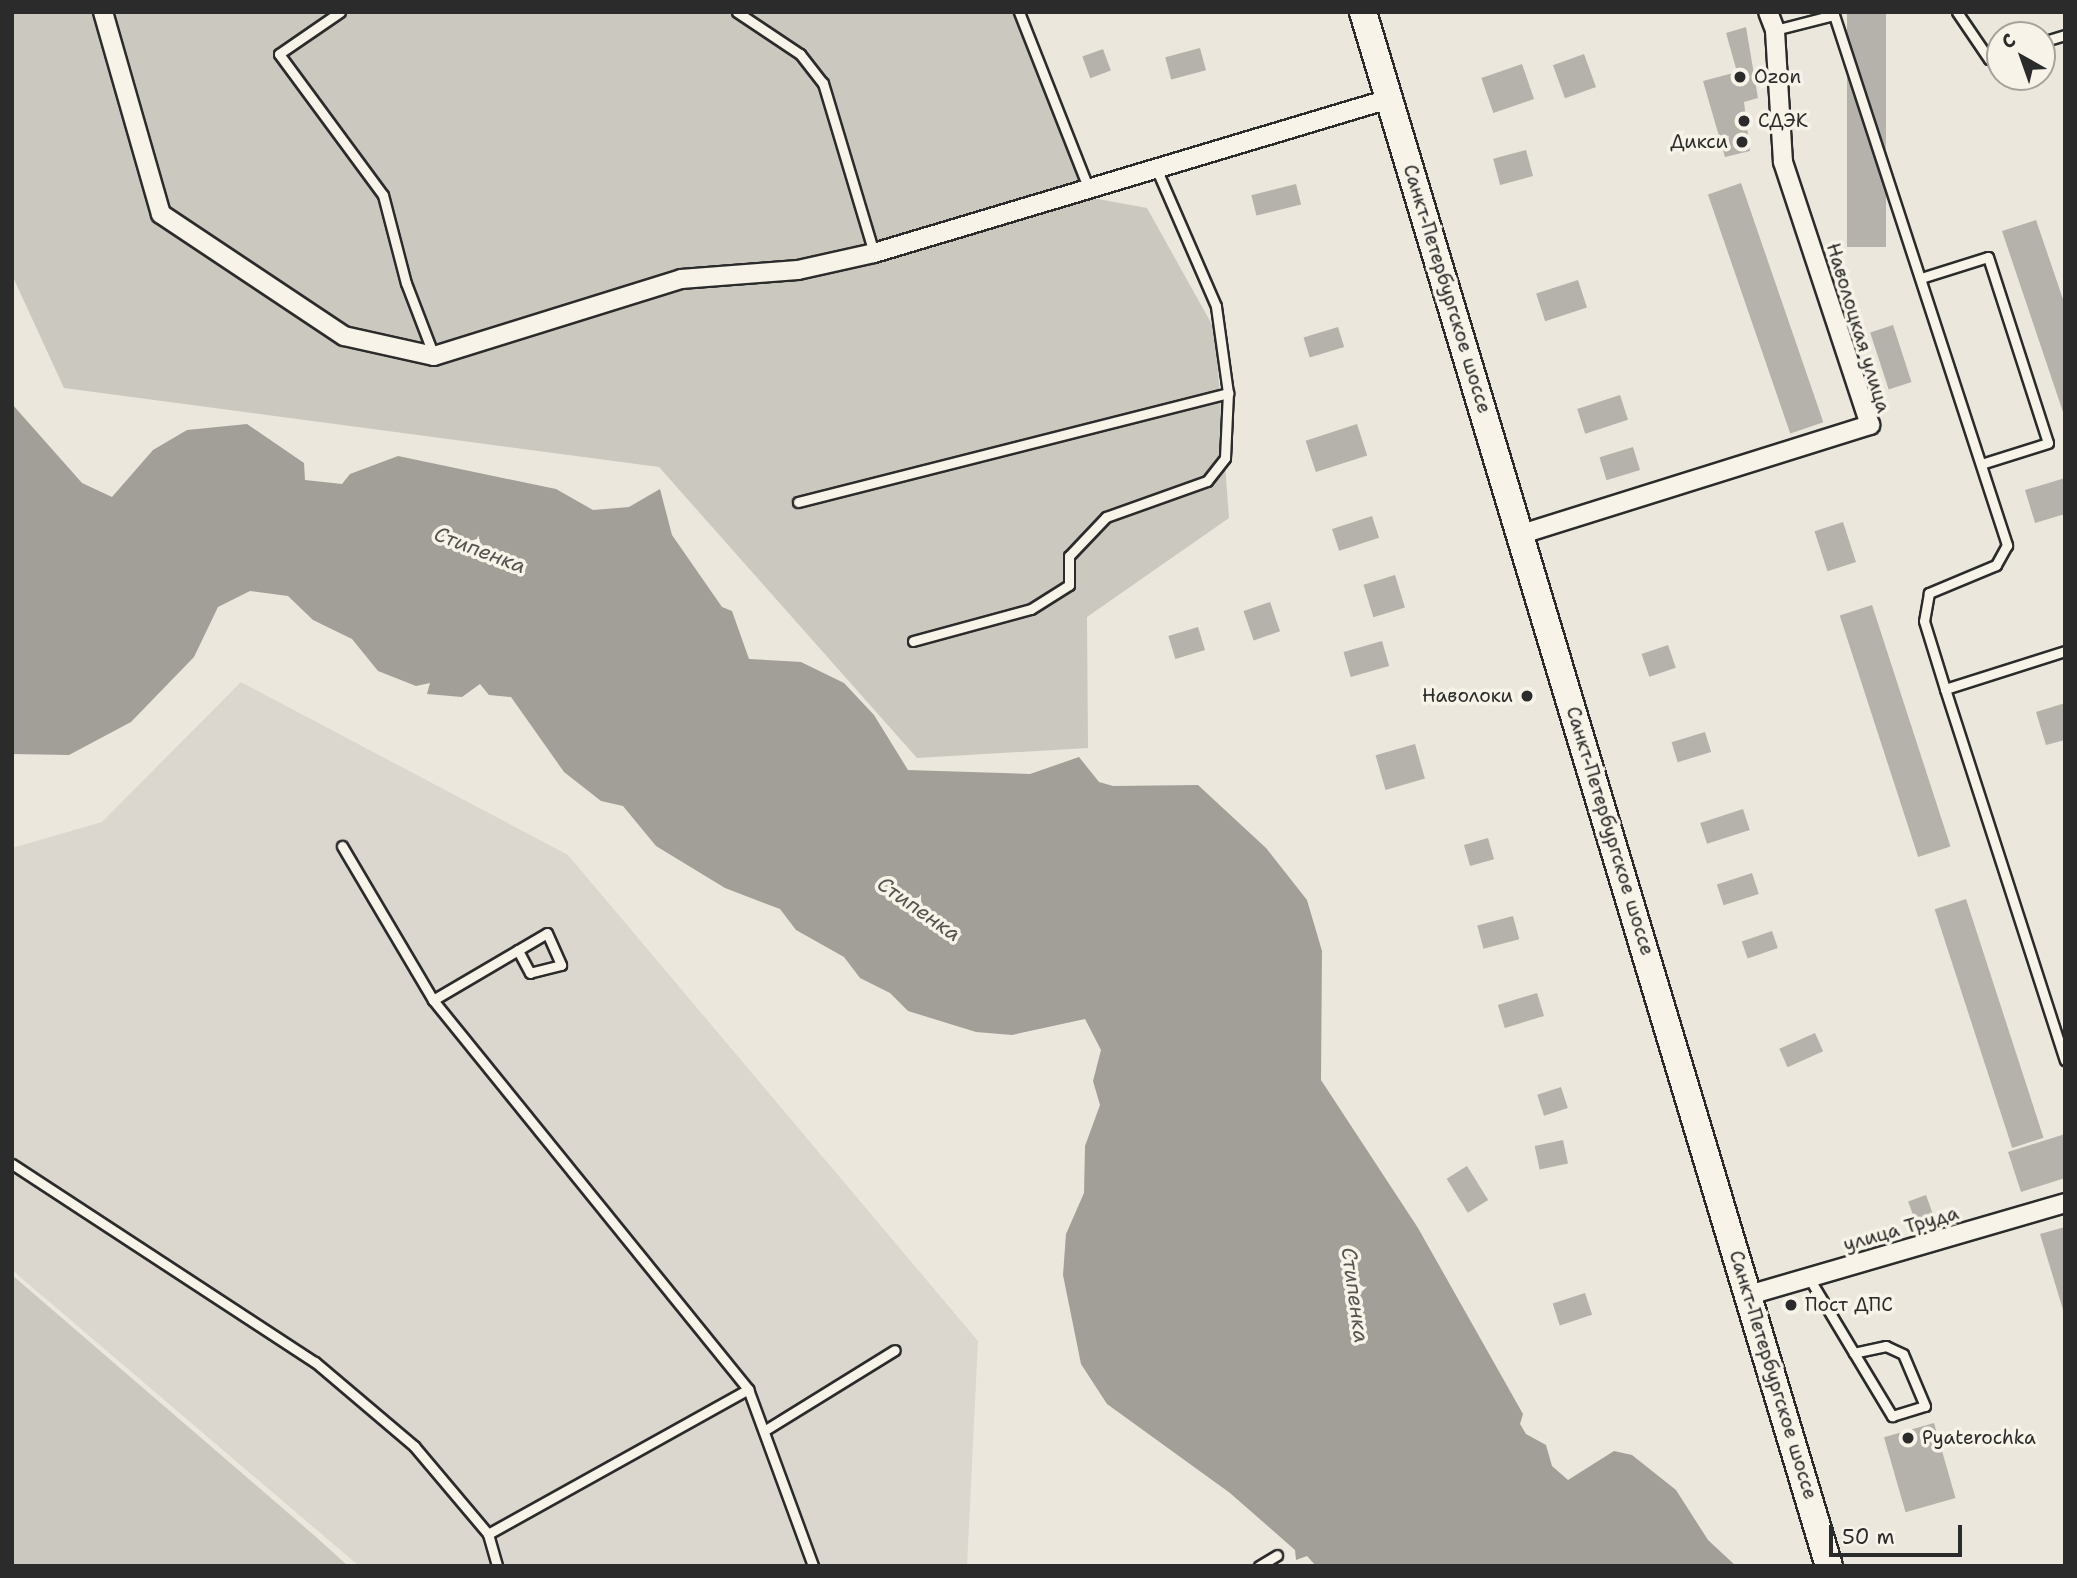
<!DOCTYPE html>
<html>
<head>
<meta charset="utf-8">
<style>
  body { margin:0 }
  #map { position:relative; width:2077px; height:1578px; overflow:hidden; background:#ebe7dd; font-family:"Shantell Sans",sans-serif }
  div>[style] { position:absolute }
  .built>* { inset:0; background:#dbd7ce }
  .green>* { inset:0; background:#cbc8bf }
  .water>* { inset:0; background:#a29f98 }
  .building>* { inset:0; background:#b5b2ab; transform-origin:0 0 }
  .roads { filter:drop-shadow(2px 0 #2b2b2b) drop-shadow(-2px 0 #2b2b2b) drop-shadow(0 2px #2b2b2b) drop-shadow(0 -2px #2b2b2b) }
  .lane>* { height:9px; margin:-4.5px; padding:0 4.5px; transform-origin:4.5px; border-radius:4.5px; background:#f7f3e8 }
  .street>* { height:18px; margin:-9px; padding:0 9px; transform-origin:9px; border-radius:9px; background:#f7f3e8 }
  .primary>* { height:26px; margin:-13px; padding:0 13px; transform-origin:13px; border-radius:13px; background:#f7f3e8 }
  .dots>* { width:19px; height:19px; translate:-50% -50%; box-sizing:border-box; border:4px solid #f7f3e8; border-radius:50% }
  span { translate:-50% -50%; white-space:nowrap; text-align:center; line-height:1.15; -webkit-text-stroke:7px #f7f3e8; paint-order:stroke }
  .poi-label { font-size:19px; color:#2b2b2b }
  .left { translate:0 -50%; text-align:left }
  .right { translate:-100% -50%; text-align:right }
  .street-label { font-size:19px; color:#2b2b2b }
  .water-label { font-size:21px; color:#555451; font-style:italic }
  .frame { position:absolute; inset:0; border:14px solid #2b2b2b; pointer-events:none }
  .north { position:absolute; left:1986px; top:21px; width:70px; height:70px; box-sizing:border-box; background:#f7f3e8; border:2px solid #a5a39c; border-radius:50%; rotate:320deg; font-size:19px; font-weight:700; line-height:28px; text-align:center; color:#2b2b2b }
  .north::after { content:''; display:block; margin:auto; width:24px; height:32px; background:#2b2b2b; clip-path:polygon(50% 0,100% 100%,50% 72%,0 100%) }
  .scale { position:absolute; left:1829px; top:1525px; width:133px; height:32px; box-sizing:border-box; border:4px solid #2b2b2b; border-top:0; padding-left:9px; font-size:21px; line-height:24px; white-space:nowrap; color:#2b2b2b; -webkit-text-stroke:5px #f7f3e8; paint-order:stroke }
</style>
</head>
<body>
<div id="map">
  <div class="built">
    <i style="clip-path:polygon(241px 682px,568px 855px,978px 1341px,967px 1566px,359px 1566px,12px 1270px,12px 848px,102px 822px)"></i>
  </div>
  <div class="green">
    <i style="clip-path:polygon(12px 12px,1013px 12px,1087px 197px,1147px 208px,1215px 330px,1229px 518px,1087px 617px,1088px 748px,917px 758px,659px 467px,64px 388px,12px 275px)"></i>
    <i style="clip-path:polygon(12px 1275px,316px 1537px,348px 1566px,12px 1566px)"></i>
  </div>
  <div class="water">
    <i style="clip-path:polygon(12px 404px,82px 483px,112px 497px,153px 450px,187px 430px,247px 424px,304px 463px,305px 480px,342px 484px,350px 474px,398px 456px,556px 489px,593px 510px,629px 507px,660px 489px,672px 535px,722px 607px,732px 611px,749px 659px,801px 662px,844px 683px,874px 715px,908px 770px,1030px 774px,1079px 757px,1099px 782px,1113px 786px,1198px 785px,1266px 848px,1307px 900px,1322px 951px,1321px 1080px,1418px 1228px,1523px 1414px,1520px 1424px,1526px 1434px,1546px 1445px,1552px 1466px,1568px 1480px,1614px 1451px,1632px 1455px,1676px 1490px,1708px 1540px,1736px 1566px,1316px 1566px,1307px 1556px,1296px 1560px,1295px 1550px,1230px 1493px,1107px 1404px,1081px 1364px,1063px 1275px,1066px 1234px,1084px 1193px,1085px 1146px,1100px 1105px,1093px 1081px,1101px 1050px,1085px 1019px,1012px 1035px,976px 1032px,908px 1011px,890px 993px,860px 978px,844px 957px,796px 930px,780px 909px,725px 888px,656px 846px,623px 806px,601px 801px,564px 772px,511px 697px,489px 695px,480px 684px,462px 697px,427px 694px,430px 683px,416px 686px,378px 671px,352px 639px,313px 620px,288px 596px,250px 591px,218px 607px,194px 657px,131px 722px,69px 755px,12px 754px)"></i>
  </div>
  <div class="building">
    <i style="left:1847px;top:12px;width:39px;height:235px"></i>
    <i style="clip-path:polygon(1746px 27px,1758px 98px,1744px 102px,1750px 151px,1725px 157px,1703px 81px,1737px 72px,1726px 33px)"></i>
    <i style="left:1200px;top:48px;width:23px;height:36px;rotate:75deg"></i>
    <i style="left:1103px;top:49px;width:23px;height:22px;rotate:70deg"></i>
    <i style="left:1584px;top:54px;width:35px;height:33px;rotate:70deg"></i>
    <i style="left:1522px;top:64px;width:37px;height:43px;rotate:71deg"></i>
    <i style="left:1526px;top:150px;width:27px;height:34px;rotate:75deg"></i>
    <i style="left:1741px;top:183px;width:253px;height:35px;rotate:71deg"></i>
    <i style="left:1296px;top:184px;width:21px;height:46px;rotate:76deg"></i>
    <i style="clip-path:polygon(2036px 220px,2065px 305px,2064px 415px,2002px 231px)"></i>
    <i style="left:1578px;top:280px;width:29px;height:44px;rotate:72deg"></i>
    <i style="left:1893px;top:325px;width:60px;height:24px;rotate:72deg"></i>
    <i style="left:1338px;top:327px;width:21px;height:36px;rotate:73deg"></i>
    <i style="left:1620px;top:395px;width:26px;height:45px;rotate:72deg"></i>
    <i style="left:1357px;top:424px;width:33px;height:54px;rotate:72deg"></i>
    <i style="left:1633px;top:447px;width:24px;height:35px;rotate:73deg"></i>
    <i style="clip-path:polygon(2065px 478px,2065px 514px,2035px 523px,2025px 490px)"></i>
    <i style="left:1372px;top:516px;width:23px;height:42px;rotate:72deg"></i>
    <i style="left:1843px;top:522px;width:42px;height:30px;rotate:72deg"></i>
    <i style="left:1395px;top:575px;width:34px;height:33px;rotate:73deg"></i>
    <i style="left:1270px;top:602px;width:31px;height:28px;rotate:71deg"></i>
    <i style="left:1872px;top:605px;width:254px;height:34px;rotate:72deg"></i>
    <i style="left:1198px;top:627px;width:24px;height:31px;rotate:73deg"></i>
    <i style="left:1382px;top:641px;width:26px;height:40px;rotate:74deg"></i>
    <i style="left:1668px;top:645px;width:24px;height:28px;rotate:71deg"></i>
    <i style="clip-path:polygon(2065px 703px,2065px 740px,2046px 745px,2036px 712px)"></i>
    <i style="left:1705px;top:732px;width:21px;height:35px;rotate:73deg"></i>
    <i style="left:1415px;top:744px;width:36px;height:41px;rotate:74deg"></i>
    <i style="left:1743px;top:809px;width:22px;height:45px;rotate:72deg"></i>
    <i style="left:1488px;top:838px;width:22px;height:25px;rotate:74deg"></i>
    <i style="left:1752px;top:873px;width:22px;height:37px;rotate:72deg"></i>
    <i style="left:1966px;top:899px;width:251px;height:33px;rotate:72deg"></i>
    <i style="left:1513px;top:916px;width:24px;height:37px;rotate:75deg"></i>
    <i style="left:1772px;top:931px;width:18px;height:32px;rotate:71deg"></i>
    <i style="left:1537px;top:993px;width:24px;height:41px;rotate:73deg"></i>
    <i style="left:1815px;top:1033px;width:20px;height:39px;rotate:66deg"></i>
    <i style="left:1561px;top:1087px;width:22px;height:25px;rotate:72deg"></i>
    <i style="clip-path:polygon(2065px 1134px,2065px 1178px,2021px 1192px,2008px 1152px)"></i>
    <i style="left:1563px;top:1140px;width:24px;height:29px;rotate:78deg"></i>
    <i style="left:1467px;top:1166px;width:40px;height:24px;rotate:58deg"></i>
    <i style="left:1926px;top:1195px;width:29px;height:19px;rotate:70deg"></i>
    <i style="clip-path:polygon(2065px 1227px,2065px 1313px,2064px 1313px,2040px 1234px)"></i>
    <i style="left:1585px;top:1293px;width:23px;height:34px;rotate:72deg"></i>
    <i style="left:1934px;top:1423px;width:78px;height:52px;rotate:74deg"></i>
  </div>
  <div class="roads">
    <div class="lane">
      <i style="left:340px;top:12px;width:74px;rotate:145.5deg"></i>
      <i style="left:279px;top:54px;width:175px;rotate:53.6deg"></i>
      <i style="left:383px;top:195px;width:91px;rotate:75.4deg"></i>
      <i style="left:406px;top:283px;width:78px;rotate:69deg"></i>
      <i style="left:737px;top:12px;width:76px;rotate:33.7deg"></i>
      <i style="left:800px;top:54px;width:37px;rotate:52deg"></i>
      <i style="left:823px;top:83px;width:177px;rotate:73.3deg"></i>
      <i style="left:1019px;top:12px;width:191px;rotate:68.5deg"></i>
      <i style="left:1957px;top:12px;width:57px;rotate:55.8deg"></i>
      <i style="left:1989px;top:59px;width:12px;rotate:-20deg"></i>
      <i style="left:1775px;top:30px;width:61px;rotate:-14.3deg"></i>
      <i style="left:1834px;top:15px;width:558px;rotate:71.92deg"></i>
      <i style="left:2007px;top:545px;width:23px;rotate:119deg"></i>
      <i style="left:1996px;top:565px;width:73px;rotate:157.3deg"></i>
      <i style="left:1929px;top:593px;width:28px;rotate:100deg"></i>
      <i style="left:1924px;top:621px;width:71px;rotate:72.8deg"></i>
      <i style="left:2042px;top:42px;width:24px;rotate:-17deg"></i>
      <i style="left:1921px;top:278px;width:70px;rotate:-17.4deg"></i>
      <i style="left:1988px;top:257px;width:195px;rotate:72.1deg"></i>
      <i style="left:2048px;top:443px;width:70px;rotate:162.6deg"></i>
      <i style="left:798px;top:502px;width:444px;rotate:-14.2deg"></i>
      <i style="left:913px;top:641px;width:122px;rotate:-15.2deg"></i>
      <i style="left:1031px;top:609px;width:45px;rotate:-32.3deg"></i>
      <i style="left:1069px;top:585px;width:29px;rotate:-90deg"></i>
      <i style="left:1069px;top:556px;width:54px;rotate:-46.5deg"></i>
      <i style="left:1106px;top:517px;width:107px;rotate:-19.6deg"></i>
      <i style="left:1207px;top:481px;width:29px;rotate:-52deg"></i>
      <i style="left:1225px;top:458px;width:65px;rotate:-87.4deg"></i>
      <i style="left:1228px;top:393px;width:88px;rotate:-97.9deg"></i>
      <i style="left:1216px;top:306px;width:148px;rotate:-113.5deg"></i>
      <i style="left:2065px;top:651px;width:126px;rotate:162.4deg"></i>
      <i style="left:1945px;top:689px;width:390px;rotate:72.1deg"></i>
      <i style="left:342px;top:846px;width:179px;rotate:59.4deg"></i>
      <i style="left:433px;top:1000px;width:501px;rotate:51deg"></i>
      <i style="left:748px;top:1389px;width:189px;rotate:69.8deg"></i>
      <i style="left:433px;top:1000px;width:132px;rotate:-30.4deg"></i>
      <i style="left:547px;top:933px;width:35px;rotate:66deg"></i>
      <i style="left:561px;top:965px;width:32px;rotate:166deg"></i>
      <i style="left:530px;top:973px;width:26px;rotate:-118deg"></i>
      <i style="left:12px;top:1164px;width:362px;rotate:33.2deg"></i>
      <i style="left:315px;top:1362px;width:130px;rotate:40.3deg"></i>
      <i style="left:414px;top:1446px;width:115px;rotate:49.9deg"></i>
      <i style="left:488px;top:1534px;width:33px;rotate:74deg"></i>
      <i style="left:1809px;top:1278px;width:87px;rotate:59deg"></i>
      <i style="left:1854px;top:1353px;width:74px;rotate:58.9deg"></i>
      <i style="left:1892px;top:1416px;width:34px;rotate:-17deg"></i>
      <i style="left:1925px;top:1406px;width:56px;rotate:-112.9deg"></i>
      <i style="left:1903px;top:1354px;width:19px;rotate:-155deg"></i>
      <i style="left:1886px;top:1346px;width:33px;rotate:168deg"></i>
      <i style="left:767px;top:1429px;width:150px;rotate:-31.7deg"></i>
      <i style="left:488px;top:1534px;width:298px;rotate:-29.1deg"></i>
      <i style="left:1259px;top:1566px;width:21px;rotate:-31deg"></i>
    </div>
    <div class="street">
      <i style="left:103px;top:12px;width:210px;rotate:74deg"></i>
      <i style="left:161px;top:214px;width:220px;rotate:33.7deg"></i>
      <i style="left:344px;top:336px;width:92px;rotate:12.5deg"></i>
      <i style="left:434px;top:356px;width:259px;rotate:-17.3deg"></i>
      <i style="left:681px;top:279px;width:117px;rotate:-4.4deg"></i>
      <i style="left:798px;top:270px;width:78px;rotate:-12.6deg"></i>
      <i style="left:874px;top:253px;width:538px;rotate:-16.65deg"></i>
      <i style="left:1522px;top:534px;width:365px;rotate:-17.4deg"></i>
      <i style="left:1870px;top:425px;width:277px;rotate:-108.3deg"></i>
      <i style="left:1783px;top:162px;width:132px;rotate:-93.5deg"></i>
      <i style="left:1775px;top:30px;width:19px;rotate:-111deg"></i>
      <i style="left:1749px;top:1295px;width:329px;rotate:-16.2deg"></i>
    </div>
    <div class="primary">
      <i style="left:1363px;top:12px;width:1622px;rotate:73.31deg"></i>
    </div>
  </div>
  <div class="dots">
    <i style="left:1740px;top:77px;background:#2b2b2b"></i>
    <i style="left:1744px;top:121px;background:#2b2b2b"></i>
    <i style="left:1742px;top:142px;background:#2b2b2b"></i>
    <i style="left:1527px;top:696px;background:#2b2b2b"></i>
    <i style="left:1791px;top:1305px;background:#2b2b2b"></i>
    <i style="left:1908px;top:1438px;background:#2b2b2b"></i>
  </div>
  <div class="poi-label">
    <span class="left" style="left:1754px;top:77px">Ozon</span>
    <span class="left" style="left:1758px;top:121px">СДЭК</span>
    <span class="right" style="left:1728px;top:142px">Дикси</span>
    <span class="right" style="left:1513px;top:696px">Наволоки</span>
    <span class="left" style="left:1805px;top:1305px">Пост ДПС</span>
    <span class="left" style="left:1922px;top:1438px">Pyaterochka</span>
  </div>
  <div class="street-label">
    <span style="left:1447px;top:289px;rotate:73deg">Санкт-Петербургское шоссе</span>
    <span style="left:1858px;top:328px;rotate:73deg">Наволоцкая улица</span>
    <span style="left:1610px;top:831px;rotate:73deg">Санкт-Петербургское шоссе</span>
    <span style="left:1901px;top:1229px;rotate:-16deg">улица Труда</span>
    <span style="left:1773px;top:1375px;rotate:73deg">Санкт-Петербургское шоссе</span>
  </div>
  <div class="water-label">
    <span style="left:480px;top:550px;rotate:21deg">Стипенка</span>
    <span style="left:919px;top:909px;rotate:35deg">Стипенка</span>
    <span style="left:1355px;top:1295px;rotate:82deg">Стипенка</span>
  </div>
  <div class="frame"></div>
  <div class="north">С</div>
  <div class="scale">50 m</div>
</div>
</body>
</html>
